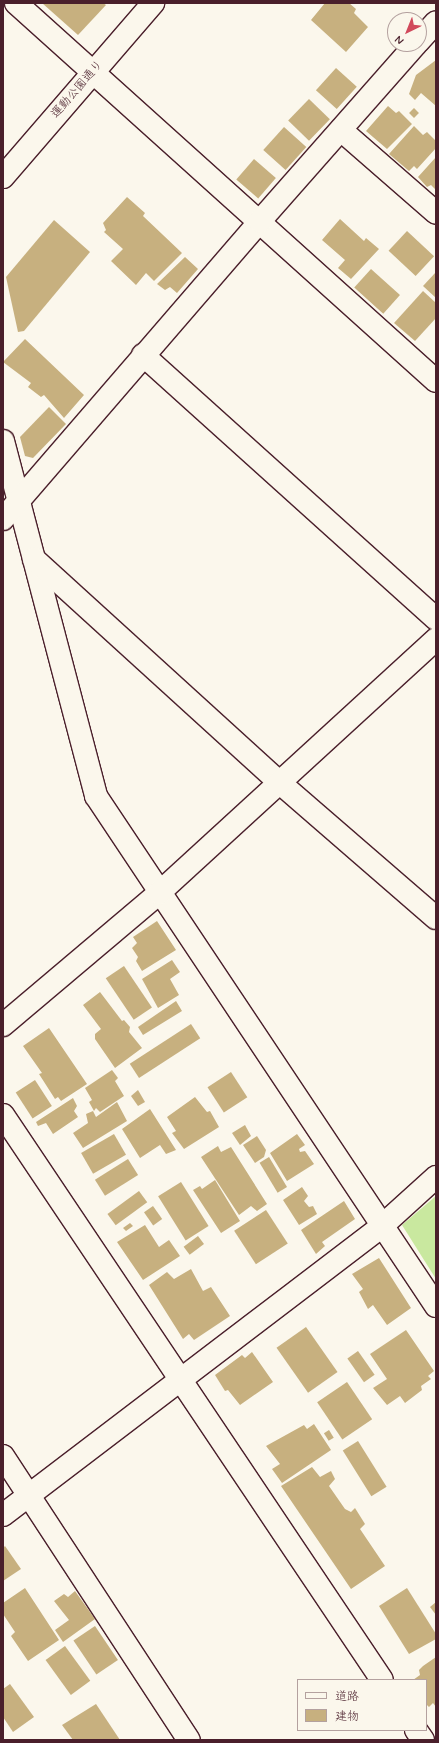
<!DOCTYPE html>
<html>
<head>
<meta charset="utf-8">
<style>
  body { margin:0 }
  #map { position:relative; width:439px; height:1743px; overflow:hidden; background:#fbf7ec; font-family:Mynerve,"Klee One",sans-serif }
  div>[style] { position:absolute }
  .green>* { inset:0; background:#c9e89f }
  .building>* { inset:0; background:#c7b07f; transform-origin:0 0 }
  .roads { filter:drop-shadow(1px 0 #4a1f2b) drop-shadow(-1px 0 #4a1f2b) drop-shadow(0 1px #4a1f2b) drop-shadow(0 -1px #4a1f2b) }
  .minor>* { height:22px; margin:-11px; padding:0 11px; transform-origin:11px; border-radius:11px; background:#fbf7ec }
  span { translate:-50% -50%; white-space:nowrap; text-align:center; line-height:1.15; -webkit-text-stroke:3px #fbf7ec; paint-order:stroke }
  .street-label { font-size:12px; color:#4a1f2b }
  .frame { position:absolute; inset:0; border:4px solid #4a1f2b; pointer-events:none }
  .legend { position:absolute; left:297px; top:1679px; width:130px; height:52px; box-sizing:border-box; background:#fbf7ec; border:1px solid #b4a19f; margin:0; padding:5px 7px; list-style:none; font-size:12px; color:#4a1f2b }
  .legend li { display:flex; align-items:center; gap:8px; height:20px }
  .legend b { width:20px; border:1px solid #b4a19f }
  .north { position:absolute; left:387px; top:12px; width:40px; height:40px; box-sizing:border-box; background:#fbf7ec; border:1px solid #b4a19f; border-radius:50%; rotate:223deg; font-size:11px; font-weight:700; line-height:16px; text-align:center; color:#4a1f2b }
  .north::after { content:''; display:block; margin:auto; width:14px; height:18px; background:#d1495b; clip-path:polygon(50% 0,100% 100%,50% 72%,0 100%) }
</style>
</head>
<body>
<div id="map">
  <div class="green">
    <i style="clip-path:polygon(436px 1196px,436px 1279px,402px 1225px)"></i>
  </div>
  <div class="building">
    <i style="clip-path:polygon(42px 3px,103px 3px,106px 5px,78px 35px)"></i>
    <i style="clip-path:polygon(325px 3px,349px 3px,356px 9px,354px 13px,368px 27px,346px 52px,311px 20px)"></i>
    <i style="clip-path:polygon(436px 60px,436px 106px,421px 93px,415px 100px,409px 94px,416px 75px)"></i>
    <i style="left:336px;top:68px;width:28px;height:30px;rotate:42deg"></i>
    <i style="left:309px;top:99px;width:29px;height:30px;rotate:44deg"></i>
    <i style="clip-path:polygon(388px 106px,396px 113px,399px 111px,412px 124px,387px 149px,366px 131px)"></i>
    <i style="left:414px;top:108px;width:7px;height:7px;rotate:45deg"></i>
    <i style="clip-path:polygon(414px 126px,423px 135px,427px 132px,436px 141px,436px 148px,417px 169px,414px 166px,409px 171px,389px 154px)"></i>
    <i style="left:284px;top:127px;width:30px;height:31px;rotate:42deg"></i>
    <i style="clip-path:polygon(436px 157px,436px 190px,431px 185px,427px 187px,418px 177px)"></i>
    <i style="left:254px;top:159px;width:29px;height:27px;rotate:41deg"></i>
    <i style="clip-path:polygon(127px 197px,145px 213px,143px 216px,182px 253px,154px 281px,146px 273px,136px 285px,111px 261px,123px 249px,104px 232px,106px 230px,103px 223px)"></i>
    <i style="clip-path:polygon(340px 219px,364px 241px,366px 238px,379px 249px,351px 279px,338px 268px,345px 260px,322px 240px)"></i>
    <i style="clip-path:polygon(54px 220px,90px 252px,24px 331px,18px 332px,6px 277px)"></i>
    <i style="left:407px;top:231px;width:37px;height:27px;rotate:43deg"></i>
    <i style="clip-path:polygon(185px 257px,198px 269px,177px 293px,170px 287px,165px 290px,157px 284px)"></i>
    <i style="left:371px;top:269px;width:39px;height:25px;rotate:42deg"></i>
    <i style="clip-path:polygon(436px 272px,436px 298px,423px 286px)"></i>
    <i style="clip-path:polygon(423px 291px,436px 303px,436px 318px,415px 341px,394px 323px)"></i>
    <i style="clip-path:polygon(25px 339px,84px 395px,64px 418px,44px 395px,41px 397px,28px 387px,31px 383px,3px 362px)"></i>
    <i style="clip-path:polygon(49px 407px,66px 424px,33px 458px,25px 456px,20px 437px)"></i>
    <i style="clip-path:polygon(157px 921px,176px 950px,142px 971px,136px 961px,138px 957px,132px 948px,137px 943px,133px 937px)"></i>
    <i style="clip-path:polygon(172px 960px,180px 972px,170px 979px,179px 995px,158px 1008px,142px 979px)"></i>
    <i style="left:124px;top:966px;width:50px;height:22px;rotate:56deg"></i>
    <i style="clip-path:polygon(100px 992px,122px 1021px,124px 1020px,130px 1027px,129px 1032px,142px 1048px,115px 1068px,95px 1039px,95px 1034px,101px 1029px,83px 1005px)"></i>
    <i style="clip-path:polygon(176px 1001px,182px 1011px,143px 1035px,138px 1027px)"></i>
    <i style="left:191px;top:1024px;width:17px;height:73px;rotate:57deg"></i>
    <i style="clip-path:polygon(49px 1028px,87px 1084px,61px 1101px,58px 1097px,55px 1099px,39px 1074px,42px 1073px,23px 1046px)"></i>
    <i style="clip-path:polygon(112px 1070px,118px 1078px,115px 1081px,124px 1096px,100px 1112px,96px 1108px,94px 1111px,89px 1102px,92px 1100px,85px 1088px)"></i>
    <i style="left:231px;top:1072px;width:30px;height:28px;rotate:57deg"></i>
    <i style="left:35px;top:1080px;width:31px;height:23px;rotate:57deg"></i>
    <i style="clip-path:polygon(138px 1090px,145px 1102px,138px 1106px,131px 1096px)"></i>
    <i style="clip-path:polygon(195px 1097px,207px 1112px,210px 1111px,219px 1127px,184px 1149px,172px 1133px,176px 1131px,167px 1117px)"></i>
    <i style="clip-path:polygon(73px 1098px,77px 1106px,74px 1111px,78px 1117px,53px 1134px,46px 1123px,38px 1126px,36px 1122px)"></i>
    <i style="clip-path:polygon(117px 1102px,127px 1121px,83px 1148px,73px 1133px,88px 1123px,86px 1114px,93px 1111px,96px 1117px)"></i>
    <i style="clip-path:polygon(150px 1109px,176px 1150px,166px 1154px,160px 1145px,140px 1158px,122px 1129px)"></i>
    <i style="clip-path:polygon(245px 1125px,251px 1136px,240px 1145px,232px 1133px)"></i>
    <i style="left:114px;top:1134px;width:24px;height:38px;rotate:60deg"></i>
    <i style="clip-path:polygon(297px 1134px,305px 1145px,299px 1149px,300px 1152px,305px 1151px,314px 1164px,287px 1181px,270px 1153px)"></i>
    <i style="clip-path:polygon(257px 1136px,266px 1150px,264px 1157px,255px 1163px,243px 1145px)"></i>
    <i style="clip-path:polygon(218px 1146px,221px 1152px,231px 1147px,267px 1204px,257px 1211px,251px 1206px,239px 1215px,201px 1157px)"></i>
    <i style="left:269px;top:1157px;width:35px;height:11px;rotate:59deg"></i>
    <i style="left:128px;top:1159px;width:19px;height:39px;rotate:58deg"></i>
    <i style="clip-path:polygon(215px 1180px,240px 1221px,221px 1233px,193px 1190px,200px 1186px,202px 1189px)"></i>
    <i style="left:181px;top:1182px;width:52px;height:27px;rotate:58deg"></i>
    <i style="clip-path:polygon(302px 1187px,308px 1196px,304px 1201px,309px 1207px,313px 1206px,317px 1214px,299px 1225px,283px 1200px)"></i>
    <i style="left:139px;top:1191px;width:14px;height:39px;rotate:54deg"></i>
    <i style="clip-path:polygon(344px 1201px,355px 1219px,322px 1242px,325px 1246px,316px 1254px,301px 1230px)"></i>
    <i style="left:153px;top:1206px;width:16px;height:11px;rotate:55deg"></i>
    <i style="left:266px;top:1210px;width:40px;height:38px;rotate:57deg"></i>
    <i style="clip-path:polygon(130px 1223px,133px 1226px,126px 1231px,123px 1228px)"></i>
    <i style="clip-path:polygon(145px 1225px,159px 1247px,169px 1240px,180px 1256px,143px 1280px,117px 1242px)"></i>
    <i style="left:198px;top:1236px;width:10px;height:18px;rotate:53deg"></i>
    <i style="clip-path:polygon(379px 1258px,411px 1308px,387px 1325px,373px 1305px,368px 1309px,359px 1292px,363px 1289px,352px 1274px)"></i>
    <i style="clip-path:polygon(191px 1269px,203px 1291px,211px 1287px,230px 1316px,194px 1340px,189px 1334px,183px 1339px,149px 1285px,167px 1272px,174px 1279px)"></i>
    <i style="left:306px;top:1327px;width:55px;height:36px;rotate:55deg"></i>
    <i style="clip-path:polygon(406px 1330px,434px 1371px,428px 1376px,431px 1379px,421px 1386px,422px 1390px,405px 1403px,400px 1396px,387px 1405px,373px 1388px,387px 1379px,370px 1354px)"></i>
    <i style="left:358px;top:1351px;width:29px;height:13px;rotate:55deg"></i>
    <i style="clip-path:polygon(252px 1352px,273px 1382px,240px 1405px,228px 1390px,225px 1391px,215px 1375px,242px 1355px,245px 1358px)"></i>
    <i style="left:347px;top:1382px;width:45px;height:36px;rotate:56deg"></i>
    <i style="clip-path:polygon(314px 1424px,331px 1450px,282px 1483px,272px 1469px,280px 1464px,266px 1446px,304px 1425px,307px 1429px)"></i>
    <i style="left:329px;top:1430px;width:9px;height:6px;rotate:58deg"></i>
    <i style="left:358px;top:1441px;width:54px;height:18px;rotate:58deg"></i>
    <i style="clip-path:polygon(312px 1467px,320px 1477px,331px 1471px,335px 1479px,329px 1486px,345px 1509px,351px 1512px,355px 1508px,365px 1524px,360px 1529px,385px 1566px,351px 1589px,281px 1486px)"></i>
    <i style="clip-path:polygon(5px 1546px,21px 1569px,3px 1581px,3px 1548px)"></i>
    <i style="clip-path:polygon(25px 1588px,59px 1640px,28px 1661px,11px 1636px,15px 1632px,3px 1614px,3px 1603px)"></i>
    <i style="clip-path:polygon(407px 1588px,436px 1634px,436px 1639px,409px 1654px,379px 1606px)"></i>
    <i style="clip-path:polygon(75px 1591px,95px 1619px,63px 1642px,55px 1630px,69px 1620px,54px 1601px,64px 1594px,68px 1597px)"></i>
    <i style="clip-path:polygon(436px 1602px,436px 1615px,430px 1607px)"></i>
    <i style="left:95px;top:1626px;width:41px;height:26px;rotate:56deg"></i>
    <i style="left:65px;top:1646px;width:43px;height:24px;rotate:54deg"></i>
    <i style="clip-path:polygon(436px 1657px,436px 1707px,433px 1703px,429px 1707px,426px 1704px,426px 1680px,413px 1680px,420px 1675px,419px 1670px,423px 1666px)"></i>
    <i style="clip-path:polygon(10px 1684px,34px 1717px,13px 1732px,3px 1717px,3px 1689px)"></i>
    <i style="clip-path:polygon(96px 1704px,120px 1740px,73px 1740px,62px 1725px)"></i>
  </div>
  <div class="roads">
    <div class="minor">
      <i style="left:16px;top:3px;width:565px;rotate:41.99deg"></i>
      <i style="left:419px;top:41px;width:25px;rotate:-48deg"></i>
      <i style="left:341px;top:130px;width:126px;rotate:41.1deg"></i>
      <i style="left:3px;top:177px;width:230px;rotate:-49.2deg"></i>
      <i style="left:143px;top:355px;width:394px;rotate:42deg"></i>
      <i style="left:3px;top:441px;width:367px;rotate:75.3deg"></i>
      <i style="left:96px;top:796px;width:613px;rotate:56.31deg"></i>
      <i style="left:3px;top:519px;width:394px;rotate:-49.2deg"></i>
      <i style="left:260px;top:221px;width:236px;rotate:-48.6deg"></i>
      <i style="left:34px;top:559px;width:333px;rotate:42.3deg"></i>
      <i style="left:280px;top:783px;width:206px;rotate:40.9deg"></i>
      <i style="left:3px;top:1025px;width:204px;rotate:-40.2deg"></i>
      <i style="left:159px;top:893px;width:376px;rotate:-42.5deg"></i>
      <i style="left:3px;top:1115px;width:680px;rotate:56.15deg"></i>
      <i style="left:3px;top:1456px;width:339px;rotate:56.8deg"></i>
      <i style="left:3px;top:1515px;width:478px;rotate:-37.3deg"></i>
      <i style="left:383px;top:1225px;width:72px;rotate:-42.2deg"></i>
      <i style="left:416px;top:1730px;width:12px;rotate:55deg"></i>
    </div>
  </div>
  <div class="street-label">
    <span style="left:78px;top:90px;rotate:-49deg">運動公園通り</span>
  </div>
  <div class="frame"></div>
  <ul class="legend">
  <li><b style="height:5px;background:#fbf7ec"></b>道路</li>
  <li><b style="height:11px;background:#c7b07f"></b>建物</li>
  </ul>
  <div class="north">N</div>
</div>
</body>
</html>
